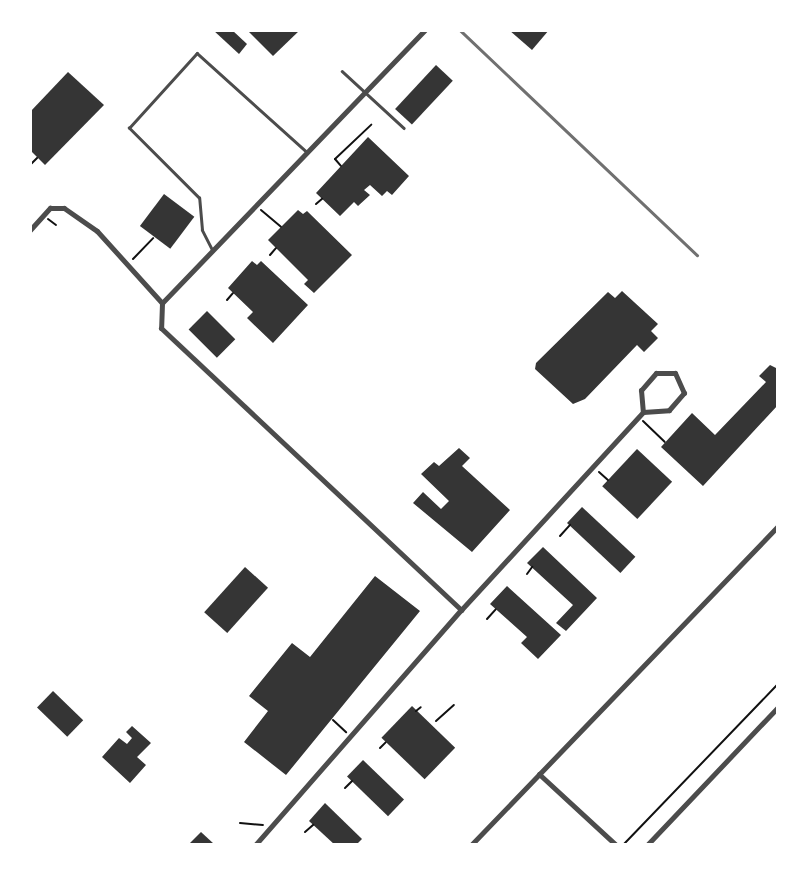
<!DOCTYPE html>
<html>
<head>
<meta charset="utf-8">
<style>
  body { margin:0 }
  #map { position:relative; width:808px; height:875px; overflow:hidden; background:#fff; font-family:Cabin,sans-serif }
  div>[style] { position:absolute }
  .building>* { inset:0; background:#353535; transform-origin:0 0 }
  .path>* { height:2px; margin:-1px; padding:0 1px; transform-origin:1px; border-radius:1px; background:#111 }
  .service>* { height:2.5px; margin:-1.25px; padding:0 1.25px; transform-origin:1.25px; border-radius:1.25px; background:#4c4c4c }
  .minor>* { height:5px; margin:-2.5px; padding:0 2.5px; transform-origin:2.5px; border-radius:2.5px; background:#4c4c4c }
  .rail>* { height:2.5px; margin:-1.25px; padding:0 1.25px; transform-origin:1.25px; border-radius:1.25px; background:#707070 }
  span { translate:-50% -50%; white-space:nowrap; text-align:center; line-height:1.15; -webkit-text-stroke:5px #fff; paint-order:stroke }
  .frame { position:absolute; inset:0; border:32px solid #fff; pointer-events:none }
</style>
</head>
<body>
<div id="map">
  <div class="building">
    <i style="clip-path:polygon(213px 30px,232px 30px,247px 44px,239px 54px)"></i>
    <i style="clip-path:polygon(247px 30px,300px 30px,273px 56px)"></i>
    <i style="clip-path:polygon(509px 30px,549px 30px,532px 50px)"></i>
    <i style="left:436px;top:65px;width:23px;height:60px;rotate:43deg"></i>
    <i style="clip-path:polygon(68px 72px,104px 105px,45px 165px,30px 150px,30px 112px)"></i>
    <i style="clip-path:polygon(368px 137px,409px 176px,392px 195px,387px 191px,382px 196px,370px 185px,364px 190px,370px 195px,358px 206px,354px 202px,340px 216px,316px 193px)"></i>
    <i style="left:164px;top:194px;width:38px;height:40px;rotate:37deg"></i>
    <i style="clip-path:polygon(298px 210px,303px 214px,307px 211px,352px 255px,314px 293px,304px 284px,308px 280px,268px 240px)"></i>
    <i style="clip-path:polygon(252px 261px,257px 265px,261px 261px,308px 305px,273px 343px,247px 318px,253px 312px,228px 288px)"></i>
    <i style="clip-path:polygon(622px 291px,658px 324px,651px 331px,658px 338px,644px 352px,637px 345px,585px 399px,573px 404px,535px 369px,536px 363px,608px 292px,615px 298px)"></i>
    <i style="left:207px;top:311px;width:40px;height:26px;rotate:45deg"></i>
    <i style="clip-path:polygon(770px 365px,778px 369px,778px 405px,703px 486px,661px 447px,692px 413px,715px 435px,766px 382px,759px 376px)"></i>
    <i style="clip-path:polygon(459px 448px,470px 458px,462px 466px,510px 510px,472px 552px,413px 503px,423px 492px,441px 509px,449px 501px,421px 474px,434px 462px,439px 466px)"></i>
    <i style="left:637px;top:449px;width:48px;height:51px;rotate:43deg"></i>
    <i style="left:582px;top:507px;width:73px;height:22px;rotate:43deg"></i>
    <i style="clip-path:polygon(543px 547px,597px 598px,566px 631px,556px 623px,573px 605px,527px 563px)"></i>
    <i style="left:245px;top:567px;width:31px;height:61px;rotate:42deg"></i>
    <i style="clip-path:polygon(375px 576px,420px 611px,286px 775px,244px 742px,268px 711px,249px 696px,292px 643px,310px 657px)"></i>
    <i style="clip-path:polygon(507px 586px,561px 635px,538px 659px,521px 643px,527px 637px,490px 604px)"></i>
    <i style="left:53px;top:691px;width:42px;height:23px;rotate:44deg"></i>
    <i style="left:412px;top:706px;width:60px;height:44px;rotate:44deg"></i>
    <i style="clip-path:polygon(132px 726px,151px 743px,137px 757px,146px 765px,130px 783px,102px 757px,119px 738px,127px 744px,132px 738px,126px 732px)"></i>
    <i style="left:363px;top:760px;width:57px;height:23px;rotate:44deg"></i>
    <i style="clip-path:polygon(325px 803px,362px 839px,356px 845px,335px 845px,309px 821px)"></i>
    <i style="clip-path:polygon(201px 832px,214px 844px,188px 845px)"></i>
  </div>
  <div class="path">
    <i style="left:335px;top:159px;width:50px;rotate:-43.4deg"></i>
    <i style="left:335px;top:159px;width:9px;rotate:49deg"></i>
    <i style="left:30px;top:165px;width:10px;rotate:-45deg"></i>
    <i style="left:316px;top:204px;width:8px;rotate:-40deg"></i>
    <i style="left:261px;top:210px;width:26px;rotate:40deg"></i>
    <i style="left:48px;top:219px;width:10px;rotate:37deg"></i>
    <i style="left:270px;top:255px;width:9px;rotate:-49deg"></i>
    <i style="left:133px;top:259px;width:29px;rotate:-46deg"></i>
    <i style="left:227px;top:300px;width:9px;rotate:-49deg"></i>
    <i style="left:643px;top:421px;width:30px;rotate:44deg"></i>
    <i style="left:599px;top:472px;width:12px;rotate:42deg"></i>
    <i style="left:560px;top:536px;width:15px;rotate:-48deg"></i>
    <i style="left:527px;top:574px;width:9px;rotate:-54deg"></i>
    <i style="left:487px;top:619px;width:13px;rotate:-48deg"></i>
    <i style="left:416px;top:711px;width:6px;rotate:-39deg"></i>
    <i style="left:333px;top:720px;width:18px;rotate:43deg"></i>
    <i style="left:436px;top:721px;width:24px;rotate:-42deg"></i>
    <i style="left:380px;top:748px;width:8px;rotate:-45deg"></i>
    <i style="left:345px;top:788px;width:10px;rotate:-45deg"></i>
    <i style="left:240px;top:823px;width:23px;rotate:5deg"></i>
    <i style="left:305px;top:832px;width:11px;rotate:-41deg"></i>
    <i style="left:624px;top:844px;width:222px;rotate:-46.1deg"></i>
  </div>
  <div class="service">
    <i style="left:342px;top:71px;width:84px;rotate:42.6deg"></i>
    <i style="left:212px;top:250px;width:22px;rotate:-117deg"></i>
    <i style="left:202px;top:230px;width:32px;rotate:-95deg"></i>
    <i style="left:199px;top:198px;width:99px;rotate:-135deg"></i>
    <i style="left:129px;top:128px;width:101px;rotate:-47.8deg"></i>
    <i style="left:197px;top:53px;width:147px;rotate:42deg"></i>
  </div>
  <div class="minor">
    <i style="left:30px;top:230px;width:30px;rotate:-48deg"></i>
    <i style="left:50px;top:208px;width:14px"></i>
    <i style="left:64px;top:208px;width:40px;rotate:34.9deg"></i>
    <i style="left:97px;top:231px;width:97px;rotate:47.9deg"></i>
    <i style="left:162px;top:303px;width:25px;rotate:92deg"></i>
    <i style="left:161px;top:328px;width:412px;rotate:43.2deg"></i>
    <i style="left:162px;top:303px;width:379px;rotate:-46.1deg"></i>
    <i style="left:539px;top:774px;width:105px;rotate:42.7deg"></i>
    <i style="left:255px;top:845px;width:313px;rotate:-48.8deg"></i>
    <i style="left:461px;top:610px;width:269px;rotate:-47.4deg"></i>
    <i style="left:643px;top:412px;width:26px;rotate:-4deg"></i>
    <i style="left:669px;top:410px;width:23px;rotate:-49deg"></i>
    <i style="left:684px;top:393px;width:22px;rotate:-114deg"></i>
    <i style="left:675px;top:373px;width:19px;rotate:180deg"></i>
    <i style="left:656px;top:373px;width:23px;rotate:131deg"></i>
    <i style="left:641px;top:390px;width:22px;rotate:85deg"></i>
    <i style="left:471px;top:845px;width:443px;rotate:-46.1deg"></i>
    <i style="left:647px;top:845px;width:190px;rotate:-46.5deg"></i>
  </div>
  <div class="rail">
    <i style="left:460px;top:30px;width:327px;rotate:43.5deg"></i>
  </div>
  <div class="frame"></div>
</div>
</body>
</html>
